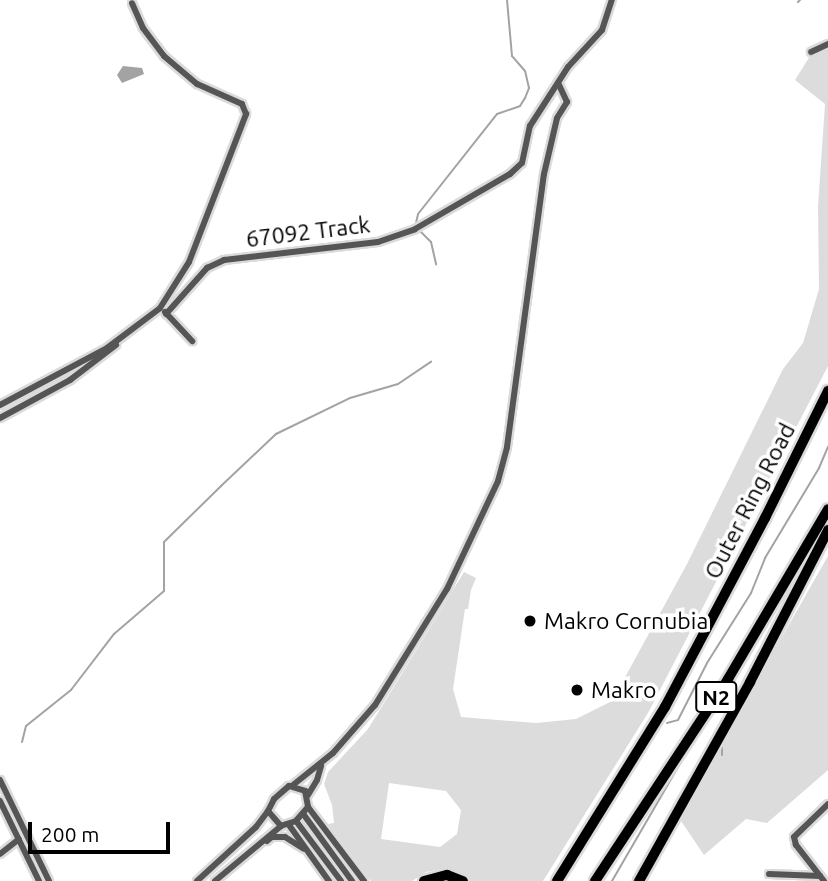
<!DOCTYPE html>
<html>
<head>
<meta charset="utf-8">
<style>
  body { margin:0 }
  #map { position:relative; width:828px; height:881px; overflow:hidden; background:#fff; font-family:Ubuntu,sans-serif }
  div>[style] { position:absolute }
  .green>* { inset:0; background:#dcdcdc }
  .water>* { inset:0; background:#a3a3a3 }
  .stream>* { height:2px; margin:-1px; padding:0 1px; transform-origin:1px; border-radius:1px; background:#a3a3a3 }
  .roads { filter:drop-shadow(2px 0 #dbdbdb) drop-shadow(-2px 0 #dbdbdb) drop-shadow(0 2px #dbdbdb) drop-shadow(0 -2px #dbdbdb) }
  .minor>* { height:6px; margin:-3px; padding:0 3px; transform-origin:3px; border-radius:3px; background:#555 }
  .highway>* { height:10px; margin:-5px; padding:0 5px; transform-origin:5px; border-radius:5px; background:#000 }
  .dots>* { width:19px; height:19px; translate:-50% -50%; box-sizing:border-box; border:4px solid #fff; border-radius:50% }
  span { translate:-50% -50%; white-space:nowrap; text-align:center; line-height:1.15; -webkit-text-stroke:7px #fff; paint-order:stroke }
  .shield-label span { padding:2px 5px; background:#fff; border:2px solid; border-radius:5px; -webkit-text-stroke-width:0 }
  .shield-label { font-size:21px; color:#000; font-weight:700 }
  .street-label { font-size:23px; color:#000 }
  .poi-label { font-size:23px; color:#000 }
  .left { translate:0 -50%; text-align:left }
  .scale { position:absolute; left:28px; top:822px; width:142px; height:32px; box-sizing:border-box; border:4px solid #000; border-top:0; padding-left:9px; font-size:21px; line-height:24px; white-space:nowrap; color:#000; -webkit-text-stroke:5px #fff; paint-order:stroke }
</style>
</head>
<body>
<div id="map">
  <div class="green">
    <i style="clip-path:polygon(evenodd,828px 47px,828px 366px,648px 713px,543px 881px,470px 881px,458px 873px,442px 869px,426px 872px,412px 881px,371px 881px,328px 824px,334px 823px,332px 805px,324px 784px,328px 772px,368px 729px,464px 572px,476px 578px,471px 590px,468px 609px,465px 609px,453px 689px,461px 717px,536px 723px,576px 719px,612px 701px,687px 564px,783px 369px,803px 343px,819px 289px,818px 206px,825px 104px,795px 80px,810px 56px,828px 47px,389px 783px,446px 791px,461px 810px,457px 834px,440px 847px,381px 839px,389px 783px)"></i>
    <i style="clip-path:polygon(828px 556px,828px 770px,767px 823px,746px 819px,704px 855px,679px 818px)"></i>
  </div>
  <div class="water">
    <i style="clip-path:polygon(123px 66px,142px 68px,144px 74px,122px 83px,117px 75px)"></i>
  </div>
  <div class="stream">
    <i style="left:798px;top:2px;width:3px;rotate:-45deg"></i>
    <i style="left:416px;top:223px;width:9px;rotate:-77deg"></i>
    <i style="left:418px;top:214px;width:127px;rotate:-51.7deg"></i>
    <i style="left:497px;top:114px;width:24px;rotate:-19deg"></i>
    <i style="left:520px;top:106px;width:9px;rotate:-58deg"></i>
    <i style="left:525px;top:98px;width:11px;rotate:-68deg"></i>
    <i style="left:529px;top:88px;width:17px;rotate:-103deg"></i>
    <i style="left:525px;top:71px;width:20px;rotate:-131deg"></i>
    <i style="left:512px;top:56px;width:56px;rotate:-95.1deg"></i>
    <i style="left:419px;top:230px;width:17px;rotate:45deg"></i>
    <i style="left:431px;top:242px;width:23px;rotate:77deg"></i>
    <i style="left:667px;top:723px;width:11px;rotate:-15deg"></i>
    <i style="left:678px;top:720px;width:64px;rotate:-63deg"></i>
    <i style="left:707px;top:663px;width:83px;rotate:-57.8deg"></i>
    <i style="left:751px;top:593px;width:38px;rotate:-68deg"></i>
    <i style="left:765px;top:558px;width:105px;rotate:-59deg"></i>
    <i style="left:819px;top:468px;width:23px;rotate:-67deg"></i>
    <i style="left:22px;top:742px;width:16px;rotate:-76deg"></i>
    <i style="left:26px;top:726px;width:58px;rotate:-38.7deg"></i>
    <i style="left:71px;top:690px;width:71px;rotate:-52.5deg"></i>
    <i style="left:114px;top:634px;width:66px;rotate:-40.7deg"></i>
    <i style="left:164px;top:591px;width:49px;rotate:-90deg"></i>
    <i style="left:164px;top:542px;width:80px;rotate:-44.5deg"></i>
    <i style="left:221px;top:486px;width:76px;rotate:-43.4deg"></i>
    <i style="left:276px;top:434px;width:82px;rotate:-25.9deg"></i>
    <i style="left:350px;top:398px;width:50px;rotate:-16.3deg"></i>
    <i style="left:398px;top:384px;width:40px;rotate:-34deg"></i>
    <i style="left:722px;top:743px;width:12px;rotate:90deg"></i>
    <i style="left:612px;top:881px;width:160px;rotate:-59.9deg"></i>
  </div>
  <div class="roads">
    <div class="minor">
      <i style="left:811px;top:52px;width:19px;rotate:-25deg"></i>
      <i style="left:165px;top:312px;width:40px;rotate:47deg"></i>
      <i style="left:166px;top:314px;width:62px;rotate:-48.3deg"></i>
      <i style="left:207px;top:268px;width:19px;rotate:-25deg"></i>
      <i style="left:224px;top:260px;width:155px;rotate:-6.7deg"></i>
      <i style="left:378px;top:242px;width:39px;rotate:-19deg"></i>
      <i style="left:415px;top:229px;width:110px;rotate:-30.1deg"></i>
      <i style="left:510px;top:174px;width:16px;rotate:-43deg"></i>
      <i style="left:522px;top:163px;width:38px;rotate:-78deg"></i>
      <i style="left:530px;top:126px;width:70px;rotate:-57.2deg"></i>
      <i style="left:568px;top:67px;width:50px;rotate:-47.4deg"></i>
      <i style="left:602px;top:30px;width:32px;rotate:-72deg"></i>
      <i style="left:0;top:405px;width:121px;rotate:-28deg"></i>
      <i style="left:107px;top:348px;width:66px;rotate:-37deg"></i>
      <i style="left:160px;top:308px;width:54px;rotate:-57.8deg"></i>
      <i style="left:189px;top:262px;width:159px;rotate:-68.9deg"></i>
      <i style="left:246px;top:114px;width:11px;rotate:-112deg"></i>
      <i style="left:242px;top:104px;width:49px;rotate:-156deg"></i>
      <i style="left:197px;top:84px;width:43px;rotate:-139.7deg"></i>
      <i style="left:164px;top:56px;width:35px;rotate:-127deg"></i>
      <i style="left:143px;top:28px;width:27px;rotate:-114deg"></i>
      <i style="left:0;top:418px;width:80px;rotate:-28.5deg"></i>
      <i style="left:70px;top:380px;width:58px;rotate:-37.3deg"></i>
      <i style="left:0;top:780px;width:112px;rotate:64.1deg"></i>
      <i style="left:293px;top:785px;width:51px;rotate:-38.7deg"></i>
      <i style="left:333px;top:753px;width:64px;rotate:-48.8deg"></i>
      <i style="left:375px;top:705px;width:137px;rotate:-58.2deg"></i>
      <i style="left:447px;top:589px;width:119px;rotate:-64.7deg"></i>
      <i style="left:498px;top:481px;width:35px;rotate:-75deg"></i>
      <i style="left:507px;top:447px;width:275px;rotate:-82.3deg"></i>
      <i style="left:544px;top:174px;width:57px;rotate:-76.9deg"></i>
      <i style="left:557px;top:118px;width:19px;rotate:-58deg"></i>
      <i style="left:567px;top:102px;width:21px;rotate:-115deg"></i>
      <i style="left:289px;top:786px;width:17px;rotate:17deg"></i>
      <i style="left:305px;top:791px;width:16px;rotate:79deg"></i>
      <i style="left:308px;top:807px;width:18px;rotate:131deg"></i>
      <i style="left:296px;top:821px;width:16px;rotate:162deg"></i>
      <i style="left:281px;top:826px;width:20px;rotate:-131deg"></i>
      <i style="left:268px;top:811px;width:13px;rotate:-63deg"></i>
      <i style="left:274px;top:799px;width:20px;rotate:-41deg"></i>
      <i style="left:308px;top:795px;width:17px;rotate:-59deg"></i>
      <i style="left:317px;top:780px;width:15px;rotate:-74deg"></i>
      <i style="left:0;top:801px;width:89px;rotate:64deg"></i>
      <i style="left:308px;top:807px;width:93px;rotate:52.9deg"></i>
      <i style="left:304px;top:815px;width:82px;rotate:54deg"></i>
      <i style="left:296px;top:821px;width:75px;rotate:53.1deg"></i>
      <i style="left:289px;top:825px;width:69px;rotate:54.5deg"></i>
      <i style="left:267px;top:841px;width:6px;rotate:-39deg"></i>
      <i style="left:272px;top:837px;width:13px"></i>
      <i style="left:285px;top:837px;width:22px;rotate:32deg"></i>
      <i style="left:0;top:854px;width:24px;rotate:-38deg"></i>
      <i style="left:769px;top:874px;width:51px;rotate:2.2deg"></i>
      <i style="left:197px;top:881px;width:80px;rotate:-42.5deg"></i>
      <i style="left:256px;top:827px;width:20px;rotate:-53deg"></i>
      <i style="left:215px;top:881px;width:86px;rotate:-39.8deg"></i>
      <i style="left:824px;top:881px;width:46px;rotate:-127.9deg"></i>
      <i style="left:796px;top:845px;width:8px;rotate:-104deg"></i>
      <i style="left:794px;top:837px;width:47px;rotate:-44.1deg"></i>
    </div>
    <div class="highway">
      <i style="left:424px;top:881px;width:24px;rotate:-15deg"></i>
      <i style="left:447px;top:875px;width:17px;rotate:21deg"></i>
      <i style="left:557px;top:881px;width:205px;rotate:-58.2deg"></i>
      <i style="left:665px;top:707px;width:214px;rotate:-62.1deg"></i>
      <i style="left:765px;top:518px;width:142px;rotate:-63.6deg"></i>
      <i style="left:595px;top:881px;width:242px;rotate:-56.6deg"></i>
      <i style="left:728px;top:679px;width:197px;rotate:-59.5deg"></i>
      <i style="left:639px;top:881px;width:228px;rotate:-60.8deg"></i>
      <i style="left:750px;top:682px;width:171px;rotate:-62.8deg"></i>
    </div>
  </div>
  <div class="dots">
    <i style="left:530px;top:621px;background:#000"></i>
    <i style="left:577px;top:690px;background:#000"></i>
  </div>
  <div class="shield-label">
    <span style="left:716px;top:697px">N2</span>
  </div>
  <div class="street-label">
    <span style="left:308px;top:232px;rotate:-7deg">67092 Track</span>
    <span style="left:750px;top:501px;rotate:-63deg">Outer Ring Road</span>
  </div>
  <div class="poi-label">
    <span class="left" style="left:544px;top:621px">Makro Cornubia</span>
    <span class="left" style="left:591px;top:690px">Makro</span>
  </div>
  <div class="scale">200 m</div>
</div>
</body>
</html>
